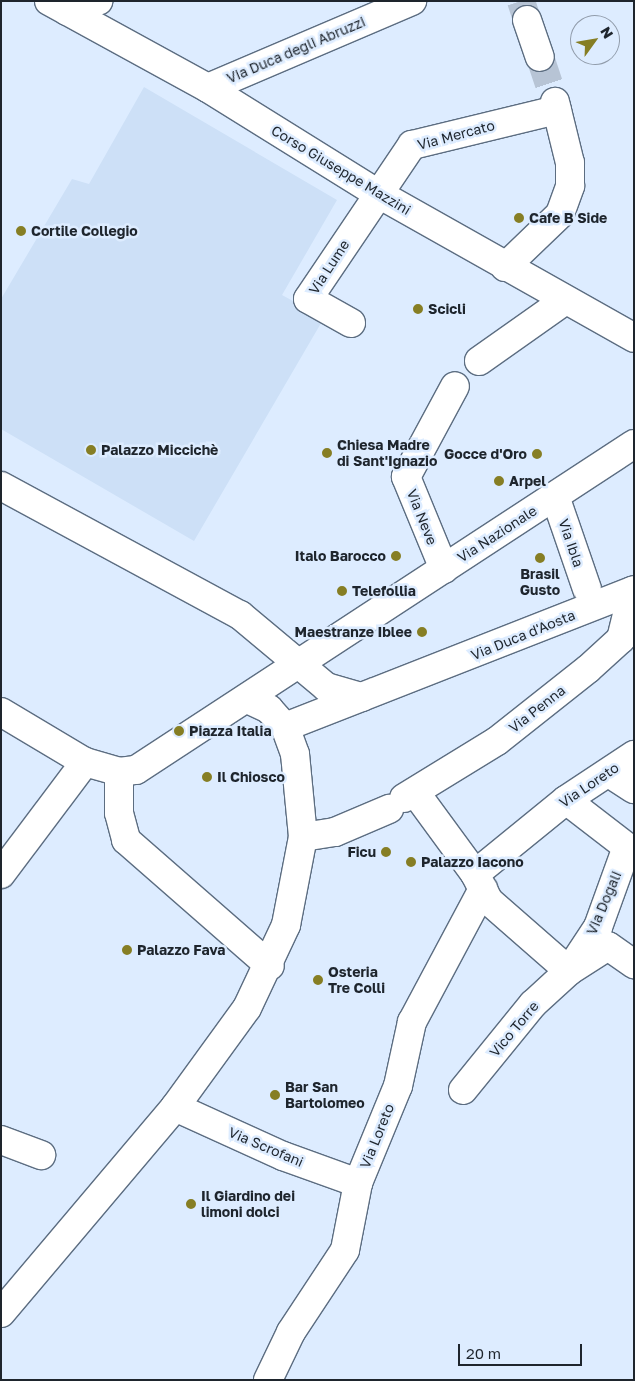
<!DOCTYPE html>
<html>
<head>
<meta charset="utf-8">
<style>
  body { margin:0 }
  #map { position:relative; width:635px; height:1381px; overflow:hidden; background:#ddecff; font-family:"Golos Text",sans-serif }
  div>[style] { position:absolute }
  .built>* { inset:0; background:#cde0f7 }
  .minor-tunnel>* { height:28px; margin-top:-14px; transform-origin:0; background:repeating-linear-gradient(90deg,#b7c4d5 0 28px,transparent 0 42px) }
  .roads { filter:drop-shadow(1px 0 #5c6d81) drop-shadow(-1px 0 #5c6d81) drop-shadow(0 1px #5c6d81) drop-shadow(0 -1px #5c6d81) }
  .minor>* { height:28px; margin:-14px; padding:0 14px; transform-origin:14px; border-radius:14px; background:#fff }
  .dots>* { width:14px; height:14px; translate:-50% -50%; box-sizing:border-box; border:2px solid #ddecff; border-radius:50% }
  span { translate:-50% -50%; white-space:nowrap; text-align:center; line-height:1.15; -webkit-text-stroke:5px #ddecff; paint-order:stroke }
  .street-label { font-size:14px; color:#1e252d }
  .poi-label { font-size:14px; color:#1e252d; font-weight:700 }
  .left { translate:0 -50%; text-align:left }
  .right { translate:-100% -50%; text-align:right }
  .frame { position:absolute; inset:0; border:2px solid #1e252d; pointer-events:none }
  .north { position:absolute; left:570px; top:15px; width:50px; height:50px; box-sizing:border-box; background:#ddecff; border:1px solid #919cab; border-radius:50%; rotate:58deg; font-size:14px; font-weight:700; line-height:20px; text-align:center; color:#1e252d }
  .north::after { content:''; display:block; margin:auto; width:18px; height:22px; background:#867e24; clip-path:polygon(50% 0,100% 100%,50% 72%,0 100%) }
  .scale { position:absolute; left:458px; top:1344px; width:124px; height:22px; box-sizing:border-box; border:2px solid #1e252d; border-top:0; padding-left:6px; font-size:15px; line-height:18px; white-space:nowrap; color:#1e252d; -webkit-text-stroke:4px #ddecff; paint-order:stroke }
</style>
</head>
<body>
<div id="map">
  <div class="built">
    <i style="clip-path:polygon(144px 87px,337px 200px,282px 295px,324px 318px,194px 541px,1px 429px,1px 299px,72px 179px,89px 184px)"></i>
  </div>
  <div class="minor-tunnel">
    <i style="left:521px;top:1px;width:20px;rotate:72deg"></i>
    <i style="left:540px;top:57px;width:47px;rotate:71.6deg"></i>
  </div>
  <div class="roads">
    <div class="minor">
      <i style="left:49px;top:1px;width:181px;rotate:28.7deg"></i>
      <i style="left:208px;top:88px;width:199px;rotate:31.9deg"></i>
      <i style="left:377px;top:193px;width:295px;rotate:29.4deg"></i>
      <i style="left:67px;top:11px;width:33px;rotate:-18deg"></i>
      <i style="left:527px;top:20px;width:39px;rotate:71deg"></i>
      <i style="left:208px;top:88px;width:222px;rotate:-23.1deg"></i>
      <i style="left:505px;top:267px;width:76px;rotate:-43.9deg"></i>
      <i style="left:560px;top:214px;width:30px;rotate:-70deg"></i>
      <i style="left:570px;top:186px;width:23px;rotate:-90deg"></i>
      <i style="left:570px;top:163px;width:63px;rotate:-103.8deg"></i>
      <i style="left:351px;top:323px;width:49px;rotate:-150.8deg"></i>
      <i style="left:308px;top:299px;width:186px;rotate:-56deg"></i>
      <i style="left:412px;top:145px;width:149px;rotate:-13.6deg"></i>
      <i style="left:479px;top:361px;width:104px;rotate:-35.2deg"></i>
      <i style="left:1px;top:486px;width:272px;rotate:28.4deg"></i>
      <i style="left:240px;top:615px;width:112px;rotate:39.9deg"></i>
      <i style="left:326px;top:687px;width:37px;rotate:16deg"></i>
      <i style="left:555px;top:496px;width:98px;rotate:71deg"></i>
      <i style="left:444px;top:569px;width:100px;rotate:-112.4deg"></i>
      <i style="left:406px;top:477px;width:103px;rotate:-61.7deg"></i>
      <i style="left:1px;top:712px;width:98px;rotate:30.8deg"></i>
      <i style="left:85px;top:762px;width:35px;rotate:16deg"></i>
      <i style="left:119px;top:772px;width:17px;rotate:-7deg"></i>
      <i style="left:136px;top:770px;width:595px;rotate:-33.21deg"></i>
      <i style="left:285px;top:727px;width:375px;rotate:-21.4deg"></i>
      <i style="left:119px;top:772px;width:41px;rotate:90deg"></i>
      <i style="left:119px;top:813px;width:28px;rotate:75deg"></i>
      <i style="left:126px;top:840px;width:191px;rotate:41.2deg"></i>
      <i style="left:609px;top:773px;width:30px;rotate:33deg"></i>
      <i style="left:415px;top:792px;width:102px;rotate:53.8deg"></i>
      <i style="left:475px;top:874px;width:30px;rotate:63deg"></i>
      <i style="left:489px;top:901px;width:106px;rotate:41.2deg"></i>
      <i style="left:569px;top:971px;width:46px;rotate:-32.7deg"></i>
      <i style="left:608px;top:946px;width:32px;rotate:35deg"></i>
      <i style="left:404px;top:798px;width:109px;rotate:-31.5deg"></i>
      <i style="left:497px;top:741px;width:116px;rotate:-38.4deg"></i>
      <i style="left:588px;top:669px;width:45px;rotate:-42.3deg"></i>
      <i style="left:621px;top:639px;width:50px;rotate:-76.2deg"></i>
      <i style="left:303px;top:837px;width:32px;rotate:-9deg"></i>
      <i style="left:335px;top:832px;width:59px;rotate:-23.1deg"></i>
      <i style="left:1px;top:874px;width:140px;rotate:-53.1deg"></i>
      <i style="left:475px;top:874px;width:117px;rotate:-39.1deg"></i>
      <i style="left:566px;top:800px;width:82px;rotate:-33.5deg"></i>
      <i style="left:463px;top:1090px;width:111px;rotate:-50.9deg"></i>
      <i style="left:533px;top:1004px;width:49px;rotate:-42.5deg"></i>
      <i style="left:569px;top:971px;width:53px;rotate:-56.6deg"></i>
      <i style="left:598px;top:927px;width:85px;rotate:-70.1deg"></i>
      <i style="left:627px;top:847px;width:77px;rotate:-142.4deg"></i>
      <i style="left:175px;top:1107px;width:119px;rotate:24.4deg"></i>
      <i style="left:283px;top:1156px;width:80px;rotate:19.8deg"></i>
      <i style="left:1px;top:1140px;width:43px;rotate:20.6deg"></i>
      <i style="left:1px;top:1313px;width:270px;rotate:-49.8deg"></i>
      <i style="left:175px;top:1107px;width:122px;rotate:-54deg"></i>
      <i style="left:247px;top:1008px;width:92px;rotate:-64.8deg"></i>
      <i style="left:286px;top:925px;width:90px;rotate:-79.1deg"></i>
      <i style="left:303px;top:837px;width:83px;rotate:-95.5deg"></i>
      <i style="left:295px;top:754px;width:29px;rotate:-110deg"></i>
      <i style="left:285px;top:727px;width:24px;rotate:-132deg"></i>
      <i style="left:269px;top:709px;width:23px;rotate:-155deg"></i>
      <i style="left:268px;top:1380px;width:53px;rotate:-64.4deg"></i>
      <i style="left:291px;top:1332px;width:98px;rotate:-56.6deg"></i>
      <i style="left:345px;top:1250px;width:68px;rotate:-79deg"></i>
      <i style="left:358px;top:1183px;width:105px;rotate:-67.6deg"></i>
      <i style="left:398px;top:1086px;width:66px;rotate:-77.7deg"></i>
      <i style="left:412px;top:1022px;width:151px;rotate:-61.9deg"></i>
    </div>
  </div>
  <div class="dots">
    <i style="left:519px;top:218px;background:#867e24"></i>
    <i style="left:21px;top:231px;background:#867e24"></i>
    <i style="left:418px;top:309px;background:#867e24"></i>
    <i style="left:91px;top:450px;background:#867e24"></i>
    <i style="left:327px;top:453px;background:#867e24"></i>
    <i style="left:537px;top:454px;background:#867e24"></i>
    <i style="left:499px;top:481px;background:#867e24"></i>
    <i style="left:396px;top:556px;background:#867e24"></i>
    <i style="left:540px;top:558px;background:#867e24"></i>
    <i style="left:342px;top:591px;background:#867e24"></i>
    <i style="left:422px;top:632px;background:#867e24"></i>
    <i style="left:179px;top:731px;background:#867e24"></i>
    <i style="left:207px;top:777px;background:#867e24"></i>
    <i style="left:386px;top:852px;background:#867e24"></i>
    <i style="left:411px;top:862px;background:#867e24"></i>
    <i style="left:127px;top:950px;background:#867e24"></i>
    <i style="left:318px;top:980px;background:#867e24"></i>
    <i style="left:275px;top:1095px;background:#867e24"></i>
    <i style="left:191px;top:1204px;background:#867e24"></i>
  </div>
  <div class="street-label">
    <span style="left:296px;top:50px;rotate:-23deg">Via Duca degli Abruzzi</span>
    <span style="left:456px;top:135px;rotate:-15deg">Via Mercato</span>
    <span style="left:341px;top:170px;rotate:31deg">Corso Giuseppe Mazzini</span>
    <span style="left:329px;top:267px;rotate:-57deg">Via Lume</span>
    <span style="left:422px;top:517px;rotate:68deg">Via Neve</span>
    <span style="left:497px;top:534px;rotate:-33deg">Via Nazionale</span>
    <span style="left:571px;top:543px;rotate:71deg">Via Ibla</span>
    <span style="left:523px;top:635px;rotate:-22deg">Via Duca d'Aosta</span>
    <span style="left:537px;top:709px;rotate:-38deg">Via Penna</span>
    <span style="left:589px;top:785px;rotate:-34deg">Via Loreto</span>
    <span style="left:604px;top:903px;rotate:-67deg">Via Dogali</span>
    <span style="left:514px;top:1029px;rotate:-50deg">Vico Torre</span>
    <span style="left:377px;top:1136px;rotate:-68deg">Via Loreto</span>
    <span style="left:266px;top:1147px;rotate:23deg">Via Scrofani</span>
  </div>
  <div class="poi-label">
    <span class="left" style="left:529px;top:218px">Cafe B Side</span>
    <span class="left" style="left:31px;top:231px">Cortile Collegio</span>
    <span class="left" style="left:428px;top:309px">Scicli</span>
    <span class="left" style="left:337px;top:453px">Chiesa Madre<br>di Sant'Ignazio</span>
    <span class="left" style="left:101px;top:450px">Palazzo Miccichè</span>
    <span class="right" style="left:527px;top:454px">Gocce d'Oro</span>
    <span class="left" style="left:509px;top:481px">Arpel</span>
    <span class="right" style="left:386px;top:556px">Italo Barocco</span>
    <span style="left:540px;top:582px">Brasil<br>Gusto</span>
    <span class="left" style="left:352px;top:591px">Telefollia</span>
    <span class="right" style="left:412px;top:632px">Maestranze Iblee</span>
    <span class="left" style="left:189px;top:731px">Piazza Italia</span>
    <span class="left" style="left:217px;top:777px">Il Chiosco</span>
    <span class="right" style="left:376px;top:852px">Ficu</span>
    <span class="left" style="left:421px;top:862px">Palazzo Iacono</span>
    <span class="left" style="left:137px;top:950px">Palazzo Fava</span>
    <span class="left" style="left:328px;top:980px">Osteria<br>Tre Colli</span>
    <span class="left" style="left:285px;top:1095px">Bar San<br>Bartolomeo</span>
    <span class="left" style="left:201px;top:1204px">Il Giardino dei<br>limoni dolci</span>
  </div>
  <div class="frame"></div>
  <div class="north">N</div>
  <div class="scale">20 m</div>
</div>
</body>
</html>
